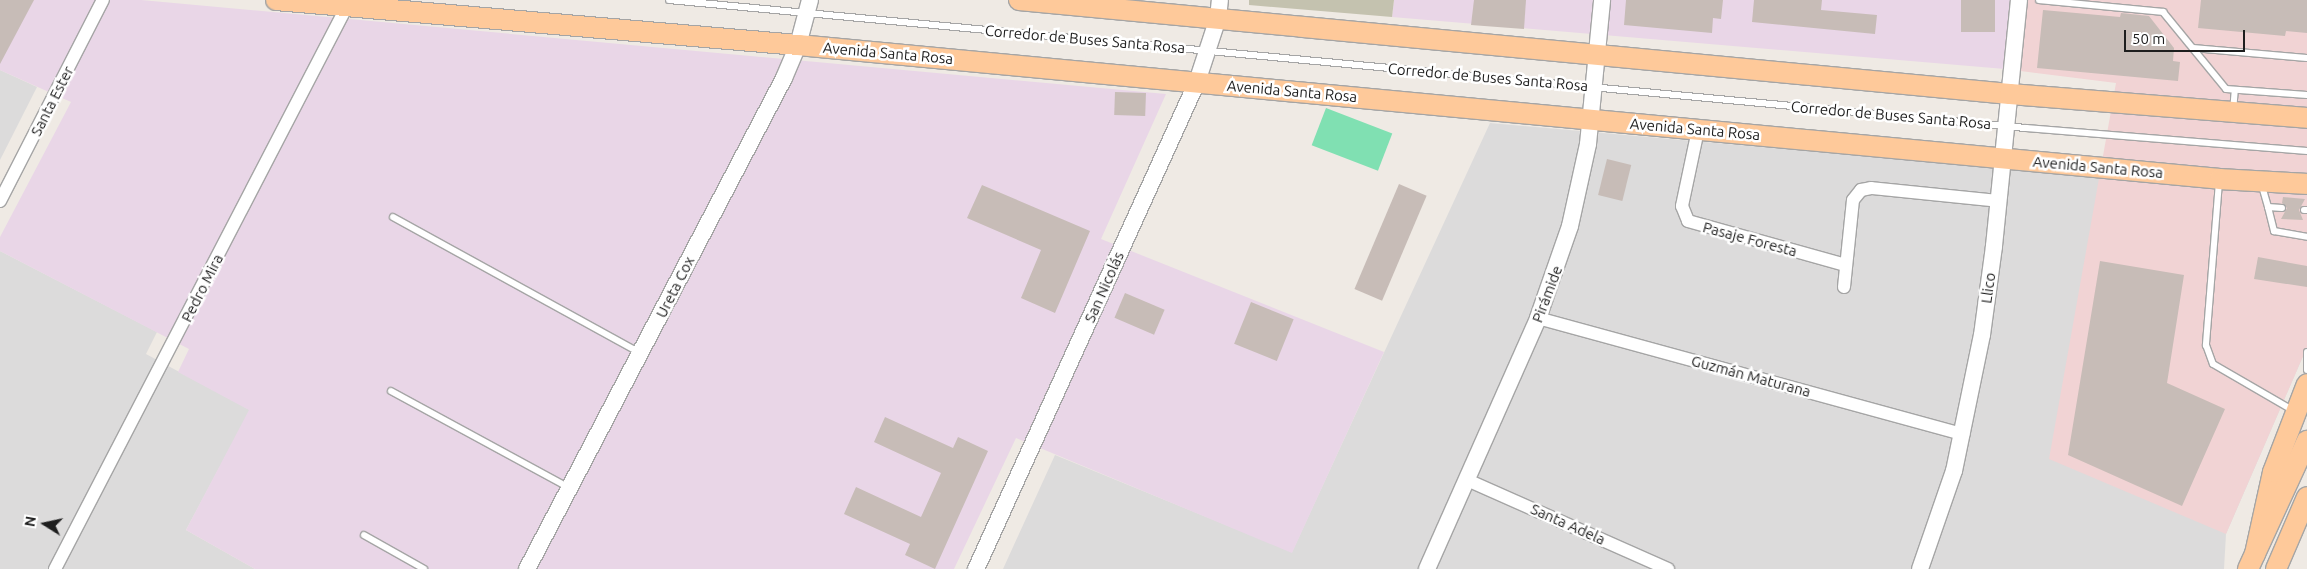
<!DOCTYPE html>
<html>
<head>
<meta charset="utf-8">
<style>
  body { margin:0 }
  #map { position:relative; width:2307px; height:569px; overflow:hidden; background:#efeae4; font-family:Ubuntu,sans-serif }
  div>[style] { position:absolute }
  .residential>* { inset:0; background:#dcdbdb }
  .commercial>* { inset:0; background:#f1d3d4 }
  .industrial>* { inset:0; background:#e9d6e7 }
  .construction>* { inset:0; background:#c4c2af }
  .pitch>* { inset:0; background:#80e0b2; transform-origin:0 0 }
  .building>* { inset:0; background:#c7bcb7; transform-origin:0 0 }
  .roads { filter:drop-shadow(1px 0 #a5a5a5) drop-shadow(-1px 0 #a5a5a5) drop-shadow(0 1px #a5a5a5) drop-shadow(0 -1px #a5a5a5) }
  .service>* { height:6px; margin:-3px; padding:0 3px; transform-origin:3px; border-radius:3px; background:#fff }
  .minor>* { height:12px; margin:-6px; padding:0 6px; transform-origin:6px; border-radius:6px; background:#fff }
  .tertiary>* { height:16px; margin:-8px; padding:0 8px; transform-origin:8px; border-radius:8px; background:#fff }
  .primary>* { height:20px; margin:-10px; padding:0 10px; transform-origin:10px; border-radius:10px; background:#fec99a }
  span { translate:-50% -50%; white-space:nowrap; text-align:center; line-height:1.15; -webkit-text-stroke:5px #fff; paint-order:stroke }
  .street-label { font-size:15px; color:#1e1e1e }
  .north { position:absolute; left:20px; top:499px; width:50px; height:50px; -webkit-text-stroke:4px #fff; paint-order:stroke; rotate:280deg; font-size:14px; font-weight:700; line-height:20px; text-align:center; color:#1e1e1e }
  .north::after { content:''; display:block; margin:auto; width:18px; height:22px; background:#1e1e1e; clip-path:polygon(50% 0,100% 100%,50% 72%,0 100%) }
  .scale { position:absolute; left:2124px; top:30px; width:121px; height:22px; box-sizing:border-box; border:2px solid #1e1e1e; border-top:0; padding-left:6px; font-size:15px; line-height:18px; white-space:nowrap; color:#1e1e1e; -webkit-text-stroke:4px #fff; paint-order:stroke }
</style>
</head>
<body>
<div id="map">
  <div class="residential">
    <i style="clip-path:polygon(0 70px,37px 87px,0 160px)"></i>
    <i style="clip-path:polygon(1490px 123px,2055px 173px,2307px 200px,2307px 347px,2226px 534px,2224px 569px,1003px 569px,1055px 455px,1292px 552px)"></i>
    <i style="clip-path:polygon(0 251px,157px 332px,146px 354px,250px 410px,186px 530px,255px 569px,0 569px)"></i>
  </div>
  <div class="commercial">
    <i style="clip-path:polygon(2011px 0,2307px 0,2307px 347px,2226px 534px,2049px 459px,2116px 83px,2005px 69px)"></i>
  </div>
  <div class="industrial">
    <i style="clip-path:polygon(0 0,141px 0,1166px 94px,1101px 239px,1384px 352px,1292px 553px,1016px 438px,954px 569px,255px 569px,186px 530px,249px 410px,178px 372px,189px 349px,0 251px,0 237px,71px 102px,0 70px)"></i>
    <i style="clip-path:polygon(1394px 0,2011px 0,2005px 69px,1392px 17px)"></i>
  </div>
  <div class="construction">
    <i style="clip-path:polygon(1249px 0,1394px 0,1392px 17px,1249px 5px)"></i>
  </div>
  <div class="pitch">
    <i style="left:1326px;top:108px;width:71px;height:40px;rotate:21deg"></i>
  </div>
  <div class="building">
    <i style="clip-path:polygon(0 0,34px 0,0 64px)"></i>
    <i style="clip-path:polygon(1474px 0,1526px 0,1524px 29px,1471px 25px)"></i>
    <i style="clip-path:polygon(1626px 0,1723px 0,1721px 19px,1713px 18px,1712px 33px,1624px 25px)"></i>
    <i style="clip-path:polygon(1754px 0,1822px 0,1821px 10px,1877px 15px,1875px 34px,1752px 22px)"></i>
    <i style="left:1961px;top:0;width:34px;height:32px"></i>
    <i style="clip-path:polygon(2201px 0,2307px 0,2307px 33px,2286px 31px,2285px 36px,2198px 28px)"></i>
    <i style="clip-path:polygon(2043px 10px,2120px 17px,2121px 13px,2149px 16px,2174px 48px,2173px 61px,2180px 62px,2178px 81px,2037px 68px)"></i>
    <i style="left:1115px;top:92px;width:31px;height:23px;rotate:2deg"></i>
    <i style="left:1607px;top:159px;width:25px;height:37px;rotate:14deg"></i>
    <i style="left:1399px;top:184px;width:30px;height:114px;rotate:23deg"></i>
    <i style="clip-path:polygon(982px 185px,1090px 231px,1055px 313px,1021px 298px,1041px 250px,967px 218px)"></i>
    <i style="clip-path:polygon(2283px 197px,2305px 199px,2299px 210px,2303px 220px,2281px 219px,2287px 208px,2282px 203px)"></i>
    <i style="clip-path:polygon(2258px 257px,2307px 266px,2307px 287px,2254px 279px)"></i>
    <i style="clip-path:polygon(2100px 261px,2184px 275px,2167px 383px,2225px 409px,2182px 506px,2068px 455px)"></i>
    <i style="left:1125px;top:293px;width:43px;height:27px;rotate:23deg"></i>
    <i style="left:1251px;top:302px;width:46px;height:45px;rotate:22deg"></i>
    <i style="clip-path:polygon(885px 417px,953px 448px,958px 437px,988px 451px,935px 569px,905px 555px,910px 544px,844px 514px,856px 487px,921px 517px,941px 473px,874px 442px)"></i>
  </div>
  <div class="roads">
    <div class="service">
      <i style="left:669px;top:0;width:1363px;rotate:5.39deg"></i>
      <i style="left:2026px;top:128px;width:282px;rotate:4.7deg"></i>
      <i style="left:2039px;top:0;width:125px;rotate:5.5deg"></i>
      <i style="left:2163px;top:12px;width:99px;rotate:50.7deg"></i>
      <i style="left:2226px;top:89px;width:81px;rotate:4.2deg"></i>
      <i style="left:2193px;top:48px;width:114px;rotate:5deg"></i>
      <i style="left:2233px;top:111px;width:21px;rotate:-85deg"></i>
      <i style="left:2219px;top:182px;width:164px;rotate:94.6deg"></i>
      <i style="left:2206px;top:345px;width:20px;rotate:70deg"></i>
      <i style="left:2213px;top:364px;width:94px;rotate:30.1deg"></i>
      <i style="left:2262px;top:186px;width:22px;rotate:74deg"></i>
      <i style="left:2268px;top:207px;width:14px;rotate:4deg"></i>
      <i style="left:2268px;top:207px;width:25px;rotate:76deg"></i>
      <i style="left:2274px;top:231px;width:34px;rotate:10deg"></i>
      <i style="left:2304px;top:210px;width:3px"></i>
      <i style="left:393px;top:217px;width:282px;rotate:28.8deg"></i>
      <i style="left:2307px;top:352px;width:18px;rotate:90deg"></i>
      <i style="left:391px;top:391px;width:201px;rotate:28.5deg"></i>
      <i style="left:364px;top:535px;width:69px;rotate:29.5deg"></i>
    </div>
    <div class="minor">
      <i style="left:1698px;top:130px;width:78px;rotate:101.9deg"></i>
      <i style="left:1682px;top:206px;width:16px;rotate:68deg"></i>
      <i style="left:1688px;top:221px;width:164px;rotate:15.6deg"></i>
      <i style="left:0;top:201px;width:226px;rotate:-62.9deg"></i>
      <i style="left:1844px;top:287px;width:87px;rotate:-84.1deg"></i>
      <i style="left:1853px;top:200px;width:13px;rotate:-51deg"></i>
      <i style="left:1861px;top:190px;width:10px;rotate:-11deg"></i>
      <i style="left:1871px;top:188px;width:129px;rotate:5.8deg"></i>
      <i style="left:1538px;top:318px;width:441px;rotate:15.3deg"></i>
      <i style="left:1467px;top:480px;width:220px;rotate:23.9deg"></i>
      <i style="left:55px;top:569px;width:634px;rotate:-62.59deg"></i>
    </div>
    <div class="tertiary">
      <i style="left:527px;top:569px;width:554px;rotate:-62.37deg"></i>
      <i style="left:784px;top:78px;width:36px;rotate:-67deg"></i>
      <i style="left:798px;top:45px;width:47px;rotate:-75.1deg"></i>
      <i style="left:976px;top:569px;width:535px;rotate:-65.59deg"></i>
      <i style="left:1197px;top:82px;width:67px;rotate:-71.8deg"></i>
      <i style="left:1218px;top:18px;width:18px;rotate:-84deg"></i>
      <i style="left:1427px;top:569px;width:274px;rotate:-66.1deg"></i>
      <i style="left:1538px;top:318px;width:97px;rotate:-70.8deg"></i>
      <i style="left:1570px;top:226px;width:84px;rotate:-77.6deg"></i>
      <i style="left:1588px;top:144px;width:145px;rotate:-84.4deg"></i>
      <i style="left:1920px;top:569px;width:104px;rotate:-70.9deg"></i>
      <i style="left:1954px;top:471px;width:139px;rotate:-78.4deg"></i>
      <i style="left:1982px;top:335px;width:90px;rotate:-82.3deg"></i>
      <i style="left:1994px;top:246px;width:247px;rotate:-84.2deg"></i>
    </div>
    <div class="primary">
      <i style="left:276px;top:0;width:524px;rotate:4.93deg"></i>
      <i style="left:798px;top:45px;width:1428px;rotate:5.38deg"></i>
      <i style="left:2220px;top:179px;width:87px;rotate:3.3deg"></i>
      <i style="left:1019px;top:0;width:995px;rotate:5.42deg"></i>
      <i style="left:2010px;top:94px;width:298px;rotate:4.6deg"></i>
      <i style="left:2255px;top:554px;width:84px;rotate:-77.6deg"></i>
      <i style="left:2273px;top:472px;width:94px;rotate:-68.9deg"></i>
      <i style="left:2248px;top:569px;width:141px;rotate:-65.3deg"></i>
      <i style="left:2276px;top:569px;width:78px;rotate:-66.7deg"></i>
    </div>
  </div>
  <div class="street-label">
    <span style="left:1085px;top:39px;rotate:5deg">Corredor de Buses Santa Rosa</span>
    <span style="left:888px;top:53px;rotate:5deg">Avenida Santa Rosa</span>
    <span style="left:1488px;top:77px;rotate:5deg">Corredor de Buses Santa Rosa</span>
    <span style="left:1292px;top:91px;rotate:5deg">Avenida Santa Rosa</span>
    <span style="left:52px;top:101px;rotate:-63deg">Santa Ester</span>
    <span style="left:1891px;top:115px;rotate:5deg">Corredor de Buses Santa Rosa</span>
    <span style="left:1695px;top:129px;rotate:5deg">Avenida Santa Rosa</span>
    <span style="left:2098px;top:167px;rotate:5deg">Avenida Santa Rosa</span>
    <span style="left:1750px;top:239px;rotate:15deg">Pasaje Foresta</span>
    <span style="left:675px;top:287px;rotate:-63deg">Ureta Cox</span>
    <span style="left:1104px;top:287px;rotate:-66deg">San Nicolás</span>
    <span style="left:202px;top:288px;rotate:-63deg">Pedro Mira</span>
    <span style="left:1988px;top:288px;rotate:-82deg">Llico</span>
    <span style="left:1547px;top:294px;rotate:-69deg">Pirámide</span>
    <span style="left:1751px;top:376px;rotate:15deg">Guzmán Maturana</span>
    <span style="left:1568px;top:524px;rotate:24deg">Santa Adela</span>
  </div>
  <div class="north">N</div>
  <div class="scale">50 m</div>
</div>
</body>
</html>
